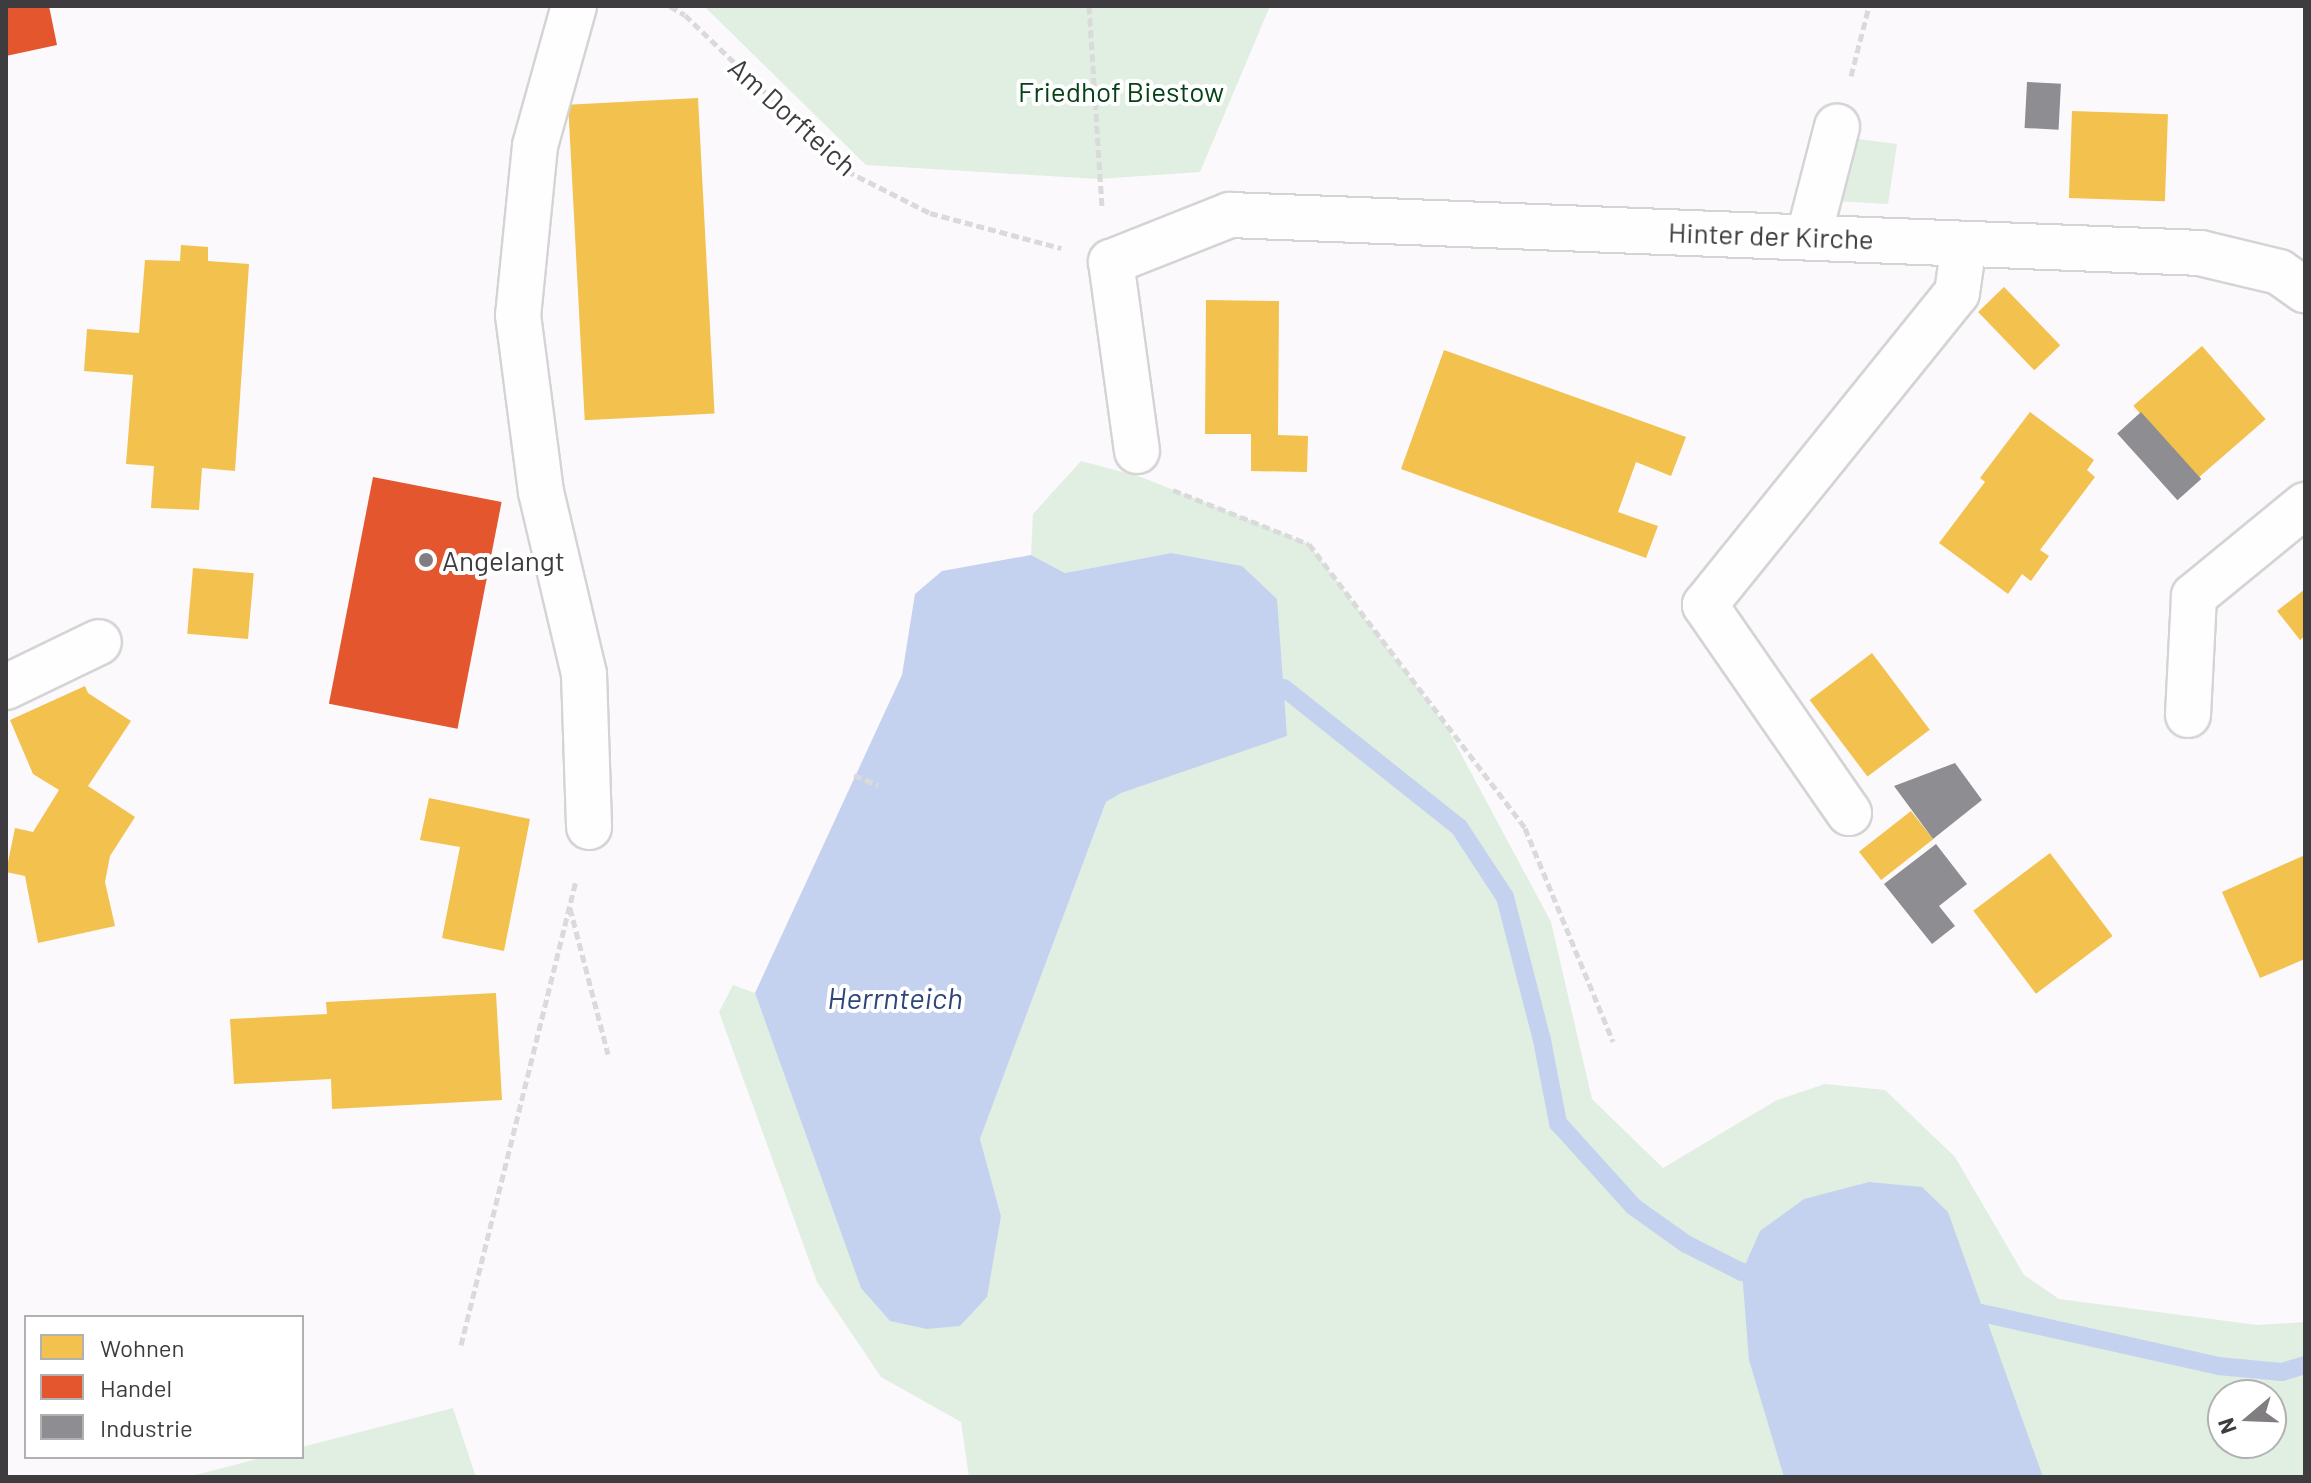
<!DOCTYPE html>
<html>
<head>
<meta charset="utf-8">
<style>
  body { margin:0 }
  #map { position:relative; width:2311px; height:1483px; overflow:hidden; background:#fbf9fc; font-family:Barlow,sans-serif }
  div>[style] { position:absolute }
  .green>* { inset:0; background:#e0efe2 }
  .water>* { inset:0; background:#c5d2ef }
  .homes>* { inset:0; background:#f2c14e; transform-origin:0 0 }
  .shops>* { inset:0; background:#e4572e; transform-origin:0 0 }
  .industry>* { inset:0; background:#8d8d92; transform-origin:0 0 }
  .stream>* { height:18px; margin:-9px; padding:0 9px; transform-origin:9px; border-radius:9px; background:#c5d2ef }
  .path>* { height:5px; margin-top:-2.5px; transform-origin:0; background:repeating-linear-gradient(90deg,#dadadb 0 8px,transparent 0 12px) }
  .roads { filter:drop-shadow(2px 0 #d5d4d5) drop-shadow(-2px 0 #d5d4d5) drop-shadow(0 2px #d5d4d5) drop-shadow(0 -2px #d5d4d5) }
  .minor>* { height:44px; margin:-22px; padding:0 22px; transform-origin:22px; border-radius:22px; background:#fefeff }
  .dots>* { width:22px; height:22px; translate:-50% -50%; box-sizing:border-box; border:4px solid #fff; border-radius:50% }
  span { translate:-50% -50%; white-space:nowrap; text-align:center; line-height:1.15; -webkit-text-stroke:8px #fff; paint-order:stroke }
  .park-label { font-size:28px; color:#054116 }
  .street-label { font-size:28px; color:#3e3c3e }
  .poi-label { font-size:28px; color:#3e3c3e }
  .left { translate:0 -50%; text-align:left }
  .water-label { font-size:30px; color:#30467a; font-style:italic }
  .frame { position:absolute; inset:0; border:8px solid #3e3c3e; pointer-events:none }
  .legend { position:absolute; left:24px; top:1315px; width:280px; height:144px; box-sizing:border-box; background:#fff; border:2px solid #b2b1b2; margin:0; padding:10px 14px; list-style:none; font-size:24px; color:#3e3c3e }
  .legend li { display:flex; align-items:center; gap:16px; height:40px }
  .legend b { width:40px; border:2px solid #b2b1b2 }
  .north { position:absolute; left:2207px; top:1379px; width:80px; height:80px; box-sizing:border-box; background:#fff; border:2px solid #b2b1b2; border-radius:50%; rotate:251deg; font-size:22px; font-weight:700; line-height:32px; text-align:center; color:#3e3c3e }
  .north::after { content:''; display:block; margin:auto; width:28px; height:36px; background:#807e80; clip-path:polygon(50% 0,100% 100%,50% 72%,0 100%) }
</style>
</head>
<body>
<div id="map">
  <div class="green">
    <i style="clip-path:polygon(704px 6px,1270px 6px,1200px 172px,1098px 179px,866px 165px)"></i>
    <i style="clip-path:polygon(1850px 138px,1897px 144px,1888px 204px,1833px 201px)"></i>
    <i style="clip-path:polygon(evenodd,1081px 461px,1141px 477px,1309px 544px,1446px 726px,1551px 922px,1592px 1099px,1663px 1168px,1777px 1100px,1825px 1084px,1885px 1090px,1955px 1157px,2024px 1275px,2059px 1299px,2257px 1325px,2305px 1322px,2305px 1477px,969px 1477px,961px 1422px,881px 1377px,817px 1282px,719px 1012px,733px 985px,755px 993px,862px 1288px,1001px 1216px,980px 1139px,1106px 802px,1121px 793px,1171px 553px,1065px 573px,1031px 555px,1033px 514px,1081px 461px,2223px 1395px,2271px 1395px,2271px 1443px,2223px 1443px,2223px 1395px)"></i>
    <i style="clip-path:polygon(453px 1408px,476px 1477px,188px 1477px,265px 1457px,302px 1457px,302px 1447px)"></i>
  </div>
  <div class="water">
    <i style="clip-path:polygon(1171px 553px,1242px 566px,1277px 599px,1287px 736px,1121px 793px,1106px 802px,980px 1139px,1001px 1216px,987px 1297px,960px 1326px,927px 1329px,890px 1321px,861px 1288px,755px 993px,902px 675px,915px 594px,942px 571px,1031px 555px,1065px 573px)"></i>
    <i style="clip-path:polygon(1869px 1182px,1922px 1187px,1948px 1212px,2043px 1477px,1784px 1477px,1749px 1360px,1742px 1272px,1760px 1231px,1804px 1199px)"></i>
  </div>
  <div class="homes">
    <i style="left:698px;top:98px;width:316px;height:130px;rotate:87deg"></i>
    <i style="left:2072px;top:111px;width:96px;height:87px;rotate:2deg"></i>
    <i style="clip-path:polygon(181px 245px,208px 247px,208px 261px,249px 264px,235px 471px,202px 468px,199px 510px,151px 508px,154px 466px,126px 464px,133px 375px,84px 371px,87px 329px,139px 333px,145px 260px,180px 261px)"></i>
    <i style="left:2004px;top:287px;width:81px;height:36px;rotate:46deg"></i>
    <i style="clip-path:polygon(1206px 300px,1279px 301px,1278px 435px,1308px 436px,1307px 472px,1251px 471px,1251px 434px,1205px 434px)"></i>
    <i style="left:2202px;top:346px;width:97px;height:91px;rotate:49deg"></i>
    <i style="clip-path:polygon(1444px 350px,1686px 437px,1671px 476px,1636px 462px,1618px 512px,1658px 526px,1646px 558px,1401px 469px)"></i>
    <i style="clip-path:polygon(2030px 412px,2094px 460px,2087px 470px,2095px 477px,2040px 550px,2049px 556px,2031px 581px,2022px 574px,2008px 594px,1939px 543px,1985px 482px,1980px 478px)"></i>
    <i style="left:193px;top:568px;width:61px;height:66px;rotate:5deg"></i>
    <i style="clip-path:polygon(2305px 589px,2305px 636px,2300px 640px,2277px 611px)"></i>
    <i style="left:1872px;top:653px;width:96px;height:78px;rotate:53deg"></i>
    <i style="clip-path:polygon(85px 686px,88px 693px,131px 721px,88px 786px,135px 817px,110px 856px,105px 882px,115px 926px,38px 943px,25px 876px,6px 872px,15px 828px,33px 832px,59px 790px,33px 774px,10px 720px)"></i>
    <i style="clip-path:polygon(429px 798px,530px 819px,504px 951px,442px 938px,460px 847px,420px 840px)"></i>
    <i style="left:1911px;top:811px;width:36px;height:66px;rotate:52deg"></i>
    <i style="left:2050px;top:853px;width:104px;height:96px;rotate:53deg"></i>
    <i style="clip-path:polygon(2305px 855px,2305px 959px,2260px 978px,2222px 892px)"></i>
    <i style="clip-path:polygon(496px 993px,502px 1100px,332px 1109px,331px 1079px,234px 1084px,230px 1019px,327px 1014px,326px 1002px)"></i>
  </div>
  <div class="shops">
    <i style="clip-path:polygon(6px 6px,49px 6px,57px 45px,6px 56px)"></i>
    <i style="left:373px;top:477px;width:131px;height:231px;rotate:11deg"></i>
  </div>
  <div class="industry">
    <i style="left:2027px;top:82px;width:34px;height:46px;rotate:3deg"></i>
    <i style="left:2141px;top:412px;width:90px;height:32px;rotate:48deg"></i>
    <i style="clip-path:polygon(1955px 763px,1982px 800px,1933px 839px,1894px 786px)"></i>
    <i style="clip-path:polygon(1936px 844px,1967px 884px,1939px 906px,1955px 926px,1932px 944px,1884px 884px)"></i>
  </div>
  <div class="stream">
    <i style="left:1284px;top:688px;width:223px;rotate:38.5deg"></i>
    <i style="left:1459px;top:827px;width:84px;rotate:56.7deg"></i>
    <i style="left:1505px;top:897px;width:148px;rotate:75.5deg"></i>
    <i style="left:1542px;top:1040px;width:85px;rotate:79.1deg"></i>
    <i style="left:1558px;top:1123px;width:113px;rotate:47.9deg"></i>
    <i style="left:1634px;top:1207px;width:64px;rotate:35.4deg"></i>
    <i style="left:1686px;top:1244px;width:63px;rotate:26.6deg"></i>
    <i style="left:1742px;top:1272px;width:22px;rotate:8deg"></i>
    <i style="left:1959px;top:1308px;width:265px;rotate:12.6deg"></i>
    <i style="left:2218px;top:1366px;width:64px;rotate:5.4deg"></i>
    <i style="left:2282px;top:1372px;width:24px;rotate:-17deg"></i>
  </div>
  <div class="path">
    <i style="left:670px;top:6px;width:17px;rotate:31deg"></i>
    <i style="left:685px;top:15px;width:225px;rotate:43.9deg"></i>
    <i style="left:847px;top:171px;width:93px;rotate:26.8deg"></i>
    <i style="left:930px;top:213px;width:136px;rotate:15deg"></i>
    <i style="left:1089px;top:6px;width:202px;rotate:86.3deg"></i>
    <i style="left:1851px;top:76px;width:72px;rotate:-75.6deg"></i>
    <i style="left:1173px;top:490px;width:146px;rotate:21.7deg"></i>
    <i style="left:1309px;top:544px;width:357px;rotate:52.7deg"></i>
    <i style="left:1525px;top:828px;width:231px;rotate:67.6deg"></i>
    <i style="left:854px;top:775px;width:26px;rotate:23deg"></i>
    <i style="left:570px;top:908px;width:151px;rotate:75.4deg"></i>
    <i style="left:461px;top:1345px;width:479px;rotate:-76.1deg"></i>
  </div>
  <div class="roads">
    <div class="minor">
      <i style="left:574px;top:6px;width:145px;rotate:105.6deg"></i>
      <i style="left:535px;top:146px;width:170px;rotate:95.7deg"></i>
      <i style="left:518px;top:315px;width:178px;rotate:82.6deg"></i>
      <i style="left:541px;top:492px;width:187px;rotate:76.7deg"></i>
      <i style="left:584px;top:674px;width:153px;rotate:88.1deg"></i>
      <i style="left:1809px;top:235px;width:112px;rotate:-75.5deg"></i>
      <i style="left:1137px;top:451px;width:191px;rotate:-97.8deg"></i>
      <i style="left:1111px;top:262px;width:128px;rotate:-21.6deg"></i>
      <i style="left:1230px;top:215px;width:971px;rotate:2.24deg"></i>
      <i style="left:2200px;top:253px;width:81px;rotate:13.5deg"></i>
      <i style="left:2279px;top:272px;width:32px;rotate:35deg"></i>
      <i style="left:6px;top:687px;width:103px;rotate:-25.8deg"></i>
      <i style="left:2188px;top:715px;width:119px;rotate:-87.1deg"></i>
      <i style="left:2194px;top:596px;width:144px;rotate:-39.3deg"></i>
      <i style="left:1849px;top:813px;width:253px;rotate:-124.7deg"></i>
      <i style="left:1705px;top:605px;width:401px;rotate:-51.1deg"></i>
      <i style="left:1957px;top:293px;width:49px;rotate:-81.9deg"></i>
    </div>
  </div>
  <div class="dots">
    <i style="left:426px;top:560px;background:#807e80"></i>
  </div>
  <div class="park-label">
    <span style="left:1121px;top:91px">Friedhof Biestow</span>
  </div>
  <div class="street-label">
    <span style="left:793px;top:116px;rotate:42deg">Am Dorfteich</span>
    <span style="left:1771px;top:235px;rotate:2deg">Hinter der Kirche</span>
  </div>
  <div class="poi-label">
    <span class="left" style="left:442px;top:560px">Angelangt</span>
  </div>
  <div class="water-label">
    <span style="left:895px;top:997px">Herrnteich</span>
  </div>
  <div class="frame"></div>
  <ul class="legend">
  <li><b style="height:22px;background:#f2c14e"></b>Wohnen</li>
  <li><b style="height:22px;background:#e4572e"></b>Handel</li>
  <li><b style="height:22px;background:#8d8d92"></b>Industrie</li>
  </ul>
  <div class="north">N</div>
</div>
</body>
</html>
